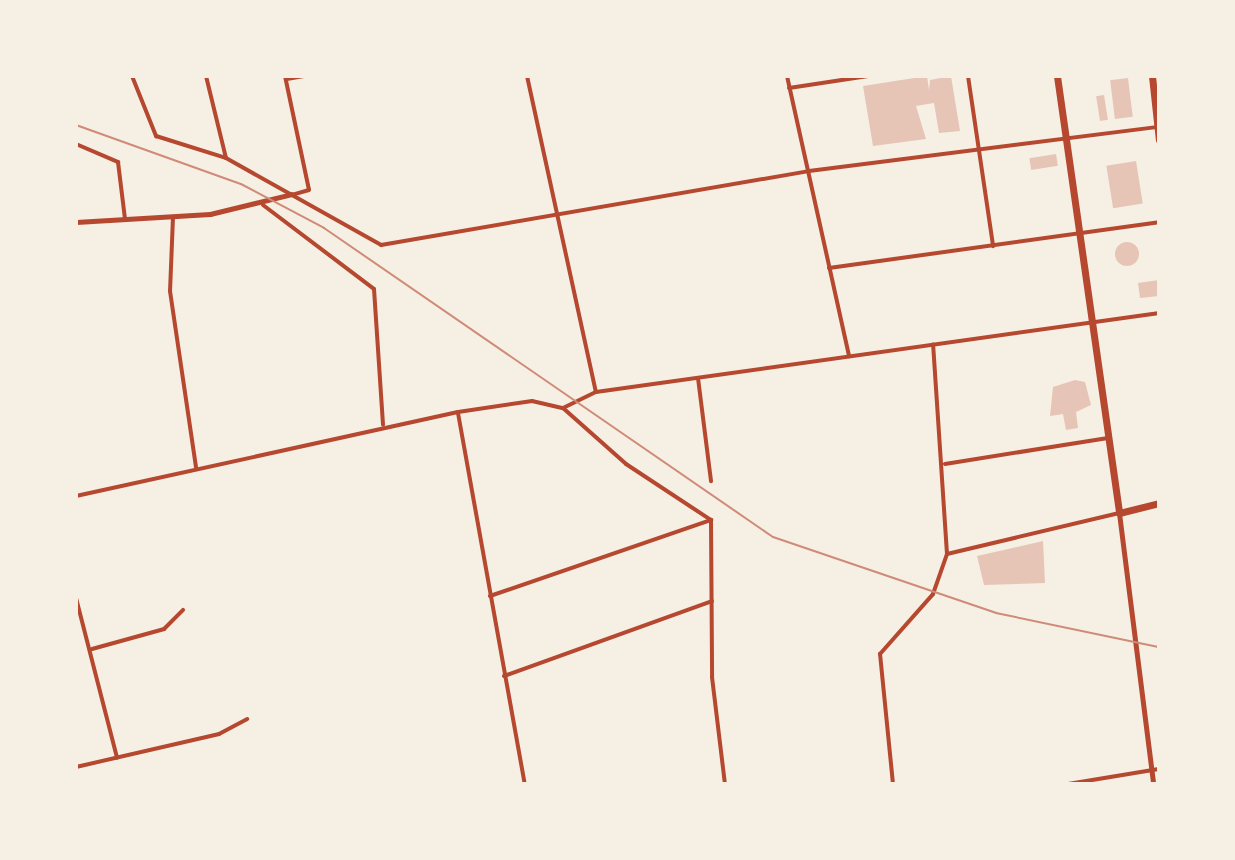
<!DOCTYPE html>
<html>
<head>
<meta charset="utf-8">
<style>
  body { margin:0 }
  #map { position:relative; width:1235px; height:860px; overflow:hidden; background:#f6efe4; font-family:Inter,sans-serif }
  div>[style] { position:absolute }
  .building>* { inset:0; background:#e6c5b7; transform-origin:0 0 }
  .round { border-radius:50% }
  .minor>* { height:4px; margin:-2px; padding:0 2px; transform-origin:2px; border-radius:2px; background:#b5482f }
  .tertiary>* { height:5px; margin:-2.5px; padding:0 2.5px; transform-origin:2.5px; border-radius:2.5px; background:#b5482f }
  .primary>* { height:7px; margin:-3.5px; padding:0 3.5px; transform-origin:3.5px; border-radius:3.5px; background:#b5482f }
  .rail>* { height:2px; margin:-1px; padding:0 1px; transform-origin:1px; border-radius:1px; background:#cf8b77 }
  span { translate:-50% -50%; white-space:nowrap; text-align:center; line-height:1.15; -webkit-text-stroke:6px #f6efe4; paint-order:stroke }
  .frame { position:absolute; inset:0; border:78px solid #f6efe4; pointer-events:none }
</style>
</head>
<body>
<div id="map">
  <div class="building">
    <i style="clip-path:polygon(927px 76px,929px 90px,930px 80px,951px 76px,960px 131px,939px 133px,934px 103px,916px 106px,926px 139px,873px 146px,863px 86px)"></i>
    <i style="left:1128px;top:78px;width:39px;height:18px;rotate:83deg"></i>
    <i style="left:1104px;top:95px;width:25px;height:8px;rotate:81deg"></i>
    <i style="left:1056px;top:154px;width:12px;height:27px;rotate:81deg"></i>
    <i style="left:1136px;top:161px;width:43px;height:30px;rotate:81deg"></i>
    <i class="round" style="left:1115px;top:242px;width:24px;height:24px"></i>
    <i style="clip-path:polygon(1159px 280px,1159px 296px,1140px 298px,1138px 283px)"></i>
    <i style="clip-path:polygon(1075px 380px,1085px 382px,1091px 405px,1076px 412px,1078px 428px,1066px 430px,1063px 414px,1050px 416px,1053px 387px)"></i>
    <i style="clip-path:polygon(1043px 541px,1045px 583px,984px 585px,977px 556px)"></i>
  </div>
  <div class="minor">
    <i style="left:132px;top:76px;width:65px;rotate:68.2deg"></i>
    <i style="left:156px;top:136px;width:73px;rotate:17.4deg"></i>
    <i style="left:226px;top:158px;width:178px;rotate:29.3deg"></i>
    <i style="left:381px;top:245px;width:434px;rotate:-9.8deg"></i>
    <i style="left:809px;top:171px;width:350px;rotate:-7.2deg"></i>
    <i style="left:206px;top:76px;width:84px;rotate:76.3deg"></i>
    <i style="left:285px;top:76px;width:116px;rotate:78.1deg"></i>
    <i style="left:309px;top:190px;width:15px;rotate:164deg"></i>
    <i style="left:527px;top:76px;width:323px;rotate:77.7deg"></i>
    <i style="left:787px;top:76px;width:287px;rotate:77.5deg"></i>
    <i style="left:968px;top:76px;width:172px;rotate:81.6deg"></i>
    <i style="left:287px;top:79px;width:17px;rotate:-10deg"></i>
    <i style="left:789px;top:88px;width:80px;rotate:-8.6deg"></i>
    <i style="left:76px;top:144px;width:46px;rotate:23.2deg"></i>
    <i style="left:118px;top:162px;width:57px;rotate:83deg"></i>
    <i style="left:263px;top:205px;width:139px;rotate:37.1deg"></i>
    <i style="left:374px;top:289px;width:136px;rotate:86.2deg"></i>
    <i style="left:173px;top:217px;width:74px;rotate:92.3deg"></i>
    <i style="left:170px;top:291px;width:178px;rotate:81.6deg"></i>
    <i style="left:829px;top:268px;width:333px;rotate:-7.9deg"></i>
    <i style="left:698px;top:378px;width:104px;rotate:82.8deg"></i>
    <i style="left:563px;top:408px;width:84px;rotate:41.6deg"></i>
    <i style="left:626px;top:464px;width:102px;rotate:33.4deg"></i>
    <i style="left:458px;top:413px;width:377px;rotate:79.8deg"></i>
    <i style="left:945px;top:464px;width:165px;rotate:-9.1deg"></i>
    <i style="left:76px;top:496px;width:391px;rotate:-12.4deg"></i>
    <i style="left:458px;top:412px;width:75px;rotate:-8.5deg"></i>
    <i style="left:532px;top:401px;width:32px;rotate:13deg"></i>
    <i style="left:563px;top:408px;width:37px;rotate:-26deg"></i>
    <i style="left:596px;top:392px;width:569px;rotate:-7.99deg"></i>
    <i style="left:711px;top:520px;width:157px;rotate:89.6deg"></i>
    <i style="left:712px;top:677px;width:108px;rotate:83.1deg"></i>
    <i style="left:947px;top:554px;width:177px;rotate:-13.4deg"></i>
    <i style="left:490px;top:596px;width:234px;rotate:-19deg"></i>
    <i style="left:76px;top:598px;width:165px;rotate:75.6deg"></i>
    <i style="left:92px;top:649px;width:75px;rotate:-15.5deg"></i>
    <i style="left:164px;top:629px;width:27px;rotate:-45deg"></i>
    <i style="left:504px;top:676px;width:221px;rotate:-19.8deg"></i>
    <i style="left:76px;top:767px;width:147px;rotate:-13deg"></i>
    <i style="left:219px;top:734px;width:32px;rotate:-28deg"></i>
    <i style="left:893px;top:784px;width:131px;rotate:-95.7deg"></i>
    <i style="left:880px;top:654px;width:80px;rotate:-48.5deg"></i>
    <i style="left:933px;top:594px;width:42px;rotate:-70.7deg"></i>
    <i style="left:947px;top:554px;width:210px;rotate:-93.8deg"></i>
    <i style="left:1068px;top:784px;width:92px;rotate:-9.4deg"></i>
  </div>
  <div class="tertiary">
    <i style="left:76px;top:222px;width:134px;rotate:-3.4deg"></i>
    <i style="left:210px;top:214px;width:84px;rotate:-13.7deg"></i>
    <i style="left:1119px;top:513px;width:273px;rotate:82.8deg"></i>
  </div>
  <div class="primary">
    <i style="left:1057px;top:76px;width:441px;rotate:81.9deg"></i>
    <i style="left:1119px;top:513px;width:41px;rotate:-14deg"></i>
    <i style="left:1152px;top:76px;width:64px;rotate:83.8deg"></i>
  </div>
  <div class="rail">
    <i style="left:76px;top:125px;width:175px;rotate:19.7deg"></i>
    <i style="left:241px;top:184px;width:94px;rotate:27.9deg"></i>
    <i style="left:324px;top:228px;width:545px;rotate:34.54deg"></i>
    <i style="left:773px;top:537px;width:236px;rotate:18.8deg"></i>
    <i style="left:996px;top:613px;width:167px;rotate:11.8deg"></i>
  </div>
  <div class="frame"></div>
</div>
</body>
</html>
